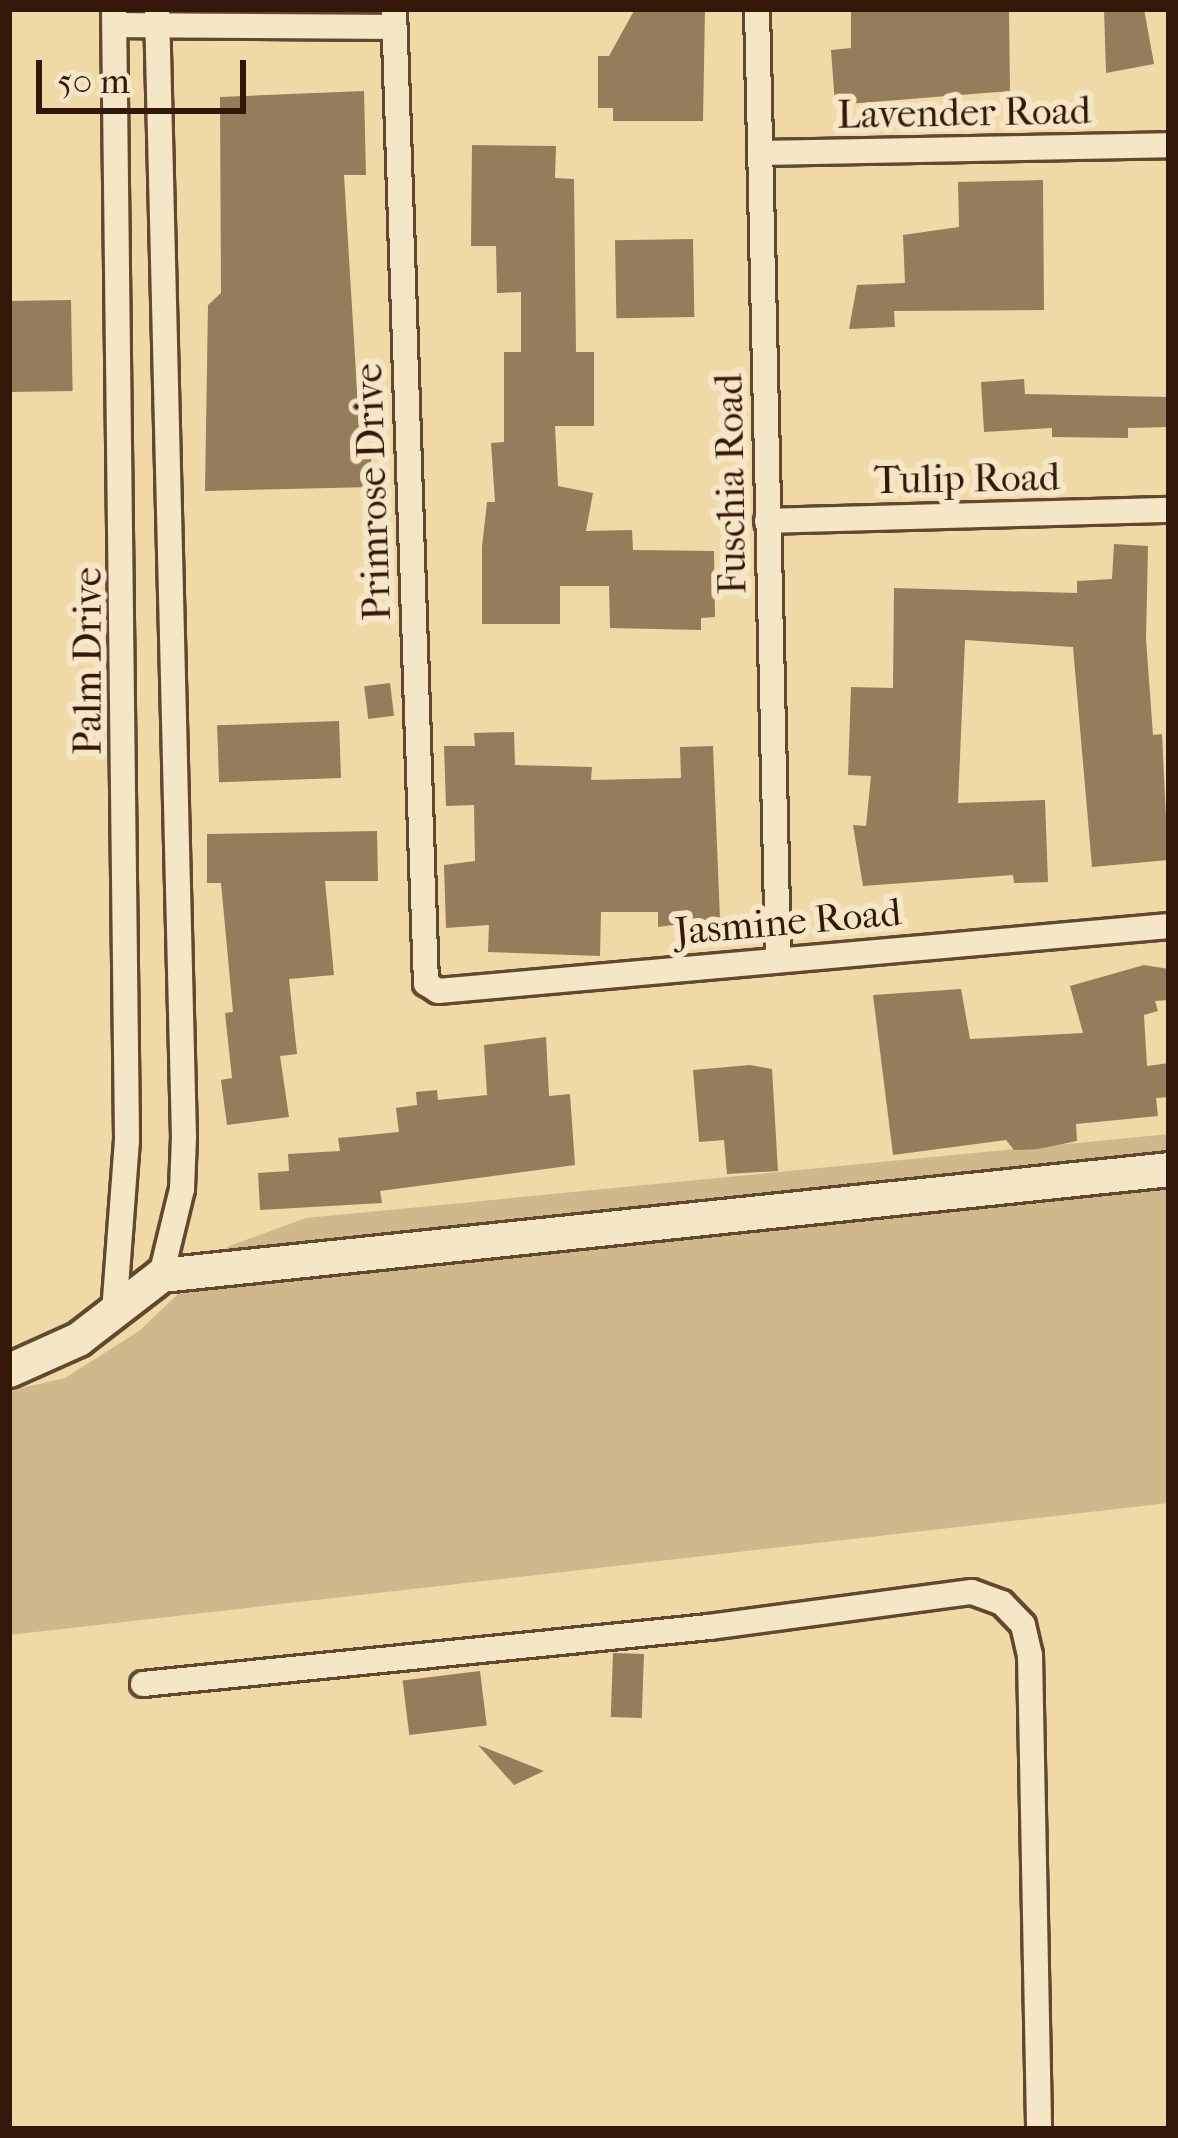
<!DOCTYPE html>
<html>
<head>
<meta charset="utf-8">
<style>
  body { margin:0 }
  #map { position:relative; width:1178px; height:2138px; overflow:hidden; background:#efd9a7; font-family:"IM FELL French Canon",serif }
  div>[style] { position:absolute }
  .green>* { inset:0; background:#cfb88c }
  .building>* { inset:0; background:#957c5b; transform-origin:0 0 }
  .roads { filter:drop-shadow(3px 0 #634830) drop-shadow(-3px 0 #634830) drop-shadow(0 3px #634830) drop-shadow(0 -3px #634830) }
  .street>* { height:24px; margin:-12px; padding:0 12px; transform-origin:12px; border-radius:12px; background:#f5e6c6 }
  .secondary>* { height:33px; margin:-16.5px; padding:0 16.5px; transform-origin:16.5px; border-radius:16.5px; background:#f5e6c6 }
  span { translate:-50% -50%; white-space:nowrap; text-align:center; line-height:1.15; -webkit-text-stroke:12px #f5e6c6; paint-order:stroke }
  .street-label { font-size:39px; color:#341709 }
  .frame { position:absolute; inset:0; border:12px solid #341709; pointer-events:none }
  .scale { position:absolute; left:36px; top:60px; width:210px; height:54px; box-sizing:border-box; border:6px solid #341709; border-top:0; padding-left:15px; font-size:36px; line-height:42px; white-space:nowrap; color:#341709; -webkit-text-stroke:9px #f5e6c6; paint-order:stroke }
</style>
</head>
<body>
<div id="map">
  <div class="green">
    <i style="clip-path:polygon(1169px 1134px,1169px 1503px,9px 1635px,9px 1391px,65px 1378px,139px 1331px,229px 1246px,306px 1218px)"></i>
  </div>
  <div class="building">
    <i style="clip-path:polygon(635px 9px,705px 9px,703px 121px,613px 121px,613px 108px,598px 108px,598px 56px,609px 56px)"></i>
    <i style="clip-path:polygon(851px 9px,1009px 9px,1010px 91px,835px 105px,831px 50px,851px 48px)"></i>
    <i style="clip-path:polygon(1104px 9px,1144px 9px,1154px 64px,1106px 73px)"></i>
    <i style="clip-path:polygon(364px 91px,366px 175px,344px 175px,361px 456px,371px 456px,372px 487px,205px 491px,208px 305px,221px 293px,220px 97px)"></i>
    <i style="clip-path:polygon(472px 145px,556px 146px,555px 178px,574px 179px,576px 352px,594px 352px,594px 426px,555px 426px,558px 486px,593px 493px,586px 531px,632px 530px,633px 550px,714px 551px,715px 617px,701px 618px,701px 630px,610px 628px,609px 586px,560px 586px,560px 624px,482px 624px,482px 547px,487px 502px,495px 502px,491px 443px,504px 442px,504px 352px,521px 352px,521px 292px,497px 293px,496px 246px,471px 246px)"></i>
    <i style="clip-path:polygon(1043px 180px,1044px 310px,894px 311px,895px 327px,849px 329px,857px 285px,905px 283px,903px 235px,959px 227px,958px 182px)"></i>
    <i style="left:693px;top:239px;width:78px;height:78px;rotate:89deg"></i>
    <i style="left:71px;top:300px;width:91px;height:62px;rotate:89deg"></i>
    <i style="clip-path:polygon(1024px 379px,1025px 394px,1169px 397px,1169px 427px,1128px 428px,1128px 438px,1052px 437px,1052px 428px,984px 432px,981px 382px)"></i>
    <i style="clip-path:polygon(1114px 544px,1148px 546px,1146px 639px,1153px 735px,1162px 734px,1168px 860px,1092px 867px,1073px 647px,965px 640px,958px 803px,1045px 800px,1048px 882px,1014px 883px,1013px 875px,863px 886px,853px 825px,866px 826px,871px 776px,848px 775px,851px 687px,893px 688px,894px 588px,1077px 593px,1077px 581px,1112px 579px)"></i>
    <i style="left:390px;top:683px;width:33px;height:26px;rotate:83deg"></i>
    <i style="left:339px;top:721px;width:57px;height:122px;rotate:88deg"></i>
    <i style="clip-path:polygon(514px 732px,515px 765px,592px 767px,591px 780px,681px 778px,680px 747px,713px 746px,720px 919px,658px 927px,658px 912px,601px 912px,600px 956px,488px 952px,489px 925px,446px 928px,444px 865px,475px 861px,474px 805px,446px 806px,444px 746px,475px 746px,474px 733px)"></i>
    <i style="clip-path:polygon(377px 831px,378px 881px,325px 881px,334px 975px,289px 979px,297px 1054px,280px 1056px,289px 1117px,227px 1125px,221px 1080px,232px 1078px,225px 1013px,233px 1012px,221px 883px,207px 883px,207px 834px)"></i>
    <i style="clip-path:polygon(1144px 965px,1169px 969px,1169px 1000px,1155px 1001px,1158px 1011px,1144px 1015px,1147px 1066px,1169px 1063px,1169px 1097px,1156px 1098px,1158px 1116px,1076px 1124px,1077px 1141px,1038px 1149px,1014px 1150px,1006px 1140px,893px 1155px,873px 995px,961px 989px,970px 1039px,1083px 1033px,1070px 986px)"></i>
    <i style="clip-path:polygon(546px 1037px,549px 1096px,570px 1094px,575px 1165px,380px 1191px,382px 1203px,260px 1210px,258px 1173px,289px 1171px,288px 1154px,340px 1151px,338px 1138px,399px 1132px,396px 1108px,417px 1105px,416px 1092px,437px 1090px,438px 1100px,487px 1095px,484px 1045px)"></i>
    <i style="clip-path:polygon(750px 1065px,772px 1069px,778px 1171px,727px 1174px,724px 1140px,699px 1142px,693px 1070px)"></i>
    <i style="left:613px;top:1653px;width:31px;height:64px;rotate:2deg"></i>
    <i style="left:480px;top:1671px;width:55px;height:78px;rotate:83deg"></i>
    <i style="clip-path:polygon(478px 1745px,544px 1771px,514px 1785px)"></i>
  </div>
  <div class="roads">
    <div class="street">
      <i style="left:114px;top:9px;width:1131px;rotate:89.34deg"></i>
      <i style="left:127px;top:1140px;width:173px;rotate:94.3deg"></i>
      <i style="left:157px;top:9px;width:1128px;rotate:88.63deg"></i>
      <i style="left:184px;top:1137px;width:52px;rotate:92.2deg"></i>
      <i style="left:182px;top:1189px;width:89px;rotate:103.7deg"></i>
      <i style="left:394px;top:9px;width:975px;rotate:88.12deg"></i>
      <i style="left:426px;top:983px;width:14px;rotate:34deg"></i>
      <i style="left:438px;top:991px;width:734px;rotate:-5.08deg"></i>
      <i style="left:757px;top:9px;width:949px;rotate:88.73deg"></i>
      <i style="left:115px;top:25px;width:278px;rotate:0.4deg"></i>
      <i style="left:760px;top:153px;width:409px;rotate:-1.1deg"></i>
      <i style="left:767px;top:521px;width:402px;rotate:-1.6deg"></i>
      <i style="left:143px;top:1684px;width:569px;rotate:-5.75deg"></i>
      <i style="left:709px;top:1627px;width:265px;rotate:-7.6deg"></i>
      <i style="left:972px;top:1592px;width:32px;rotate:20deg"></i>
      <i style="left:1002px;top:1603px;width:30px;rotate:46deg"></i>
      <i style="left:1023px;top:1625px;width:31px;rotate:77deg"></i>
      <i style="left:1030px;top:1655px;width:474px;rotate:88.9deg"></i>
    </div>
    <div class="secondary">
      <i style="left:9px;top:1370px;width:76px;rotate:-24.2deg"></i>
      <i style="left:78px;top:1339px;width:105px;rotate:-37.6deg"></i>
      <i style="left:161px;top:1275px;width:1014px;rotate:-6deg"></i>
    </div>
  </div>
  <div class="street-label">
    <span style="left:964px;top:113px;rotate:-1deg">Lavender Road</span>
    <span style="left:967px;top:479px;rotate:-1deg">Tulip Road</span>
    <span style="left:731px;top:484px;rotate:-91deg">Fuschia Road</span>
    <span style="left:373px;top:492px;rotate:-92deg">Primrose Drive</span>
    <span style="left:88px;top:661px;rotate:-90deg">Palm Drive</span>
    <span style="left:788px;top:922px;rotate:-5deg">Jasmine Road</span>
  </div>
  <div class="frame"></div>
  <div class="scale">50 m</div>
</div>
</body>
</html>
